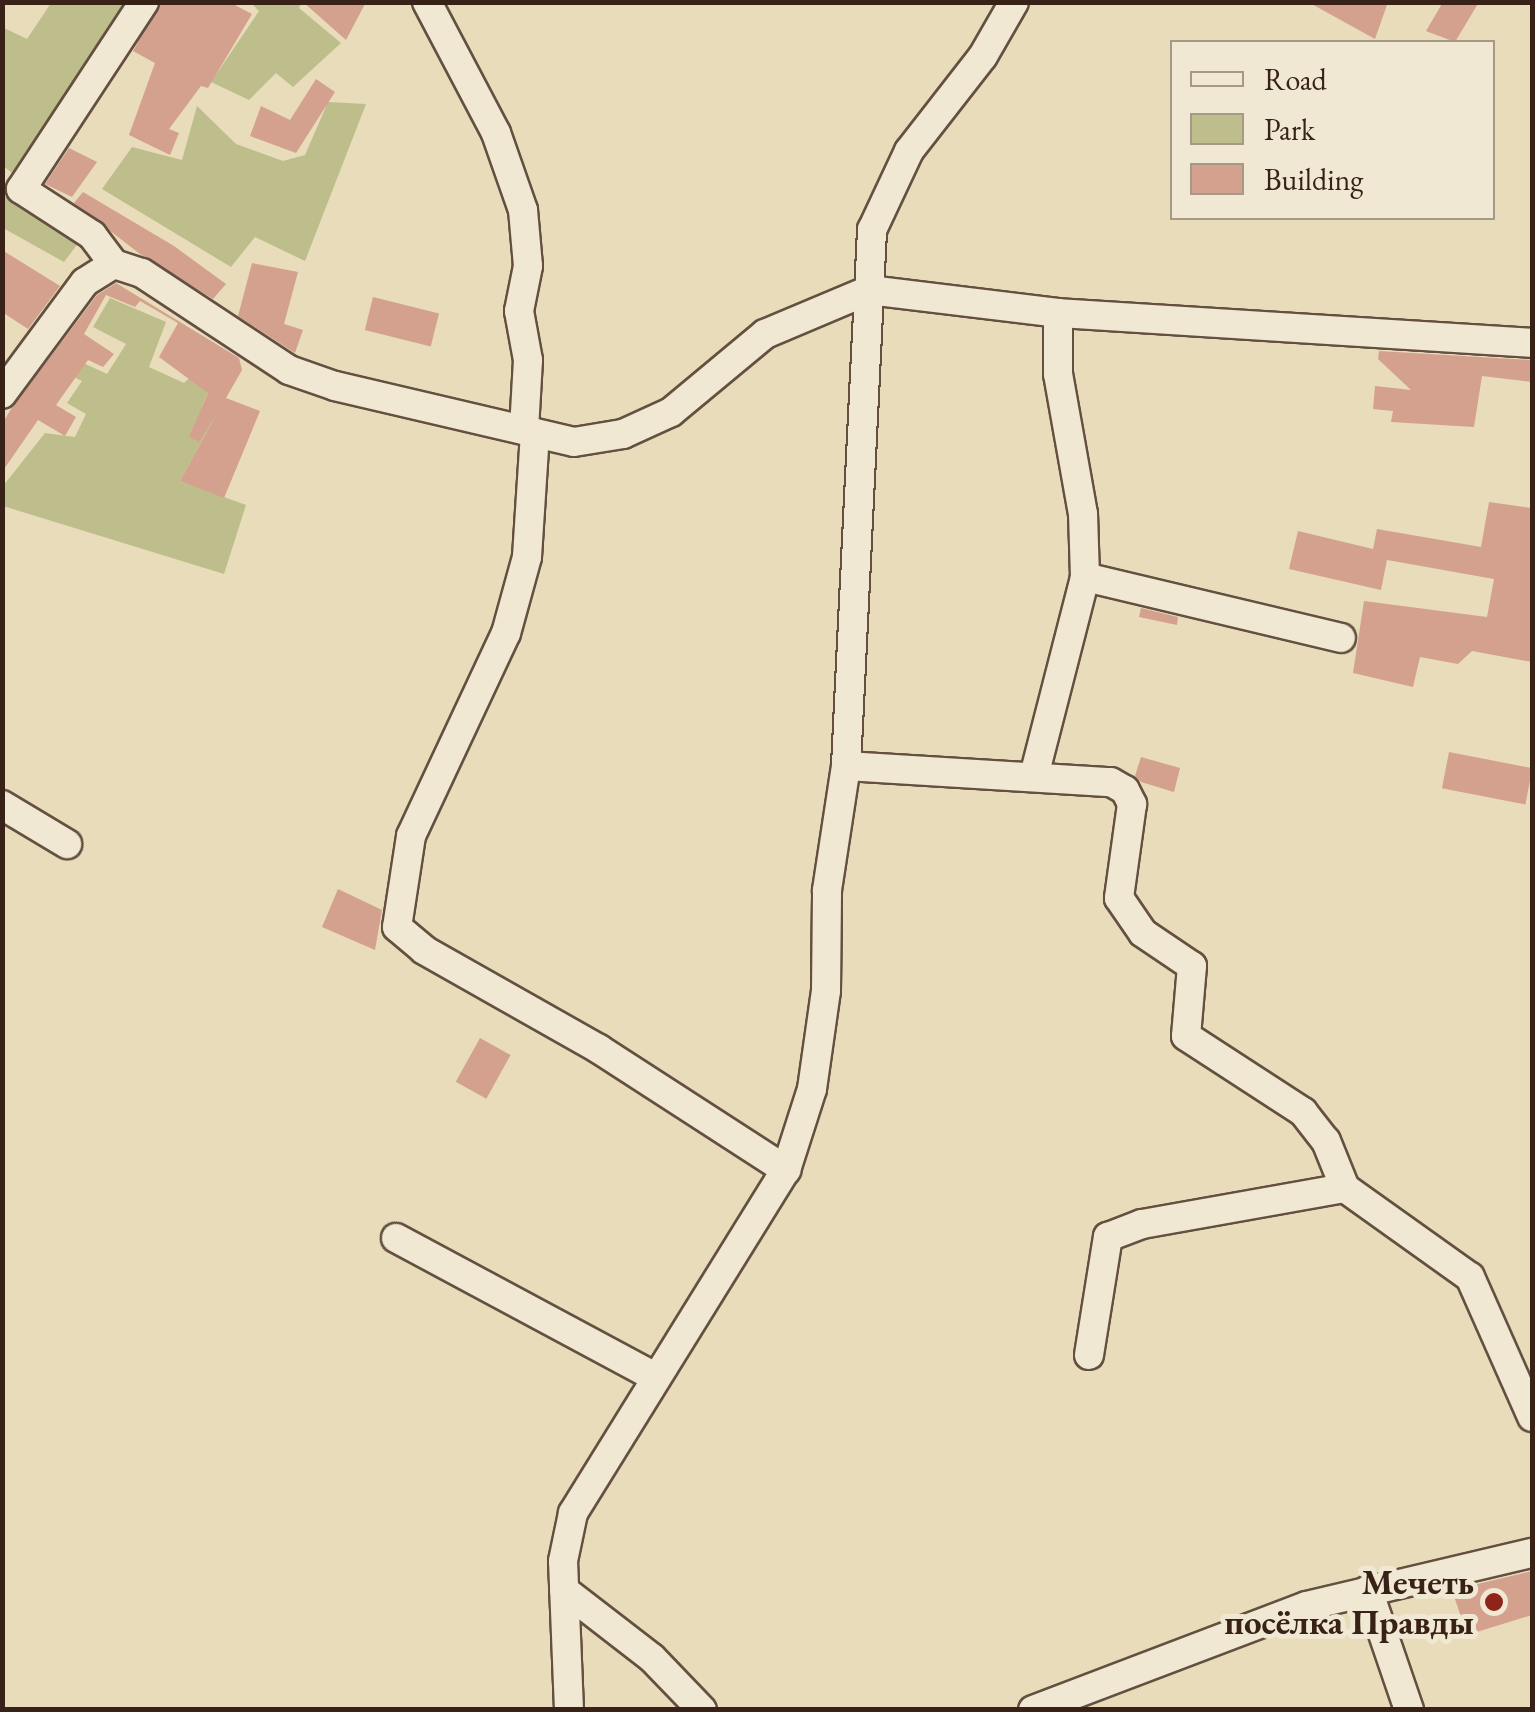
<!DOCTYPE html>
<html>
<head>
<meta charset="utf-8">
<style>
  body { margin:0 }
  #map { position:relative; width:1535px; height:1712px; overflow:hidden; background:#e8dcba; font-family:"EB Garamond",serif }
  div>[style] { position:absolute }
  .green>* { inset:0; background:#bdbe8b }
  .building>* { inset:0; background:#d4a18e; transform-origin:0 0 }
  .roads { filter:drop-shadow(2px 0 #645040) drop-shadow(-2px 0 #645040) drop-shadow(0 2px #645040) drop-shadow(0 -2px #645040) }
  .minor>* { height:28px; margin:-14px; padding:0 14px; transform-origin:14px; border-radius:14px; background:#f0e8d2 }
  .dots>* { width:28px; height:28px; translate:-50% -50%; box-sizing:border-box; border:5px solid #f0e8d2; border-radius:50% }
  span { translate:-50% -50%; white-space:nowrap; text-align:center; line-height:1.15; -webkit-text-stroke:10px #f0e8d2; paint-order:stroke }
  .poi-label { font-size:35px; color:#382218; font-weight:700 }
  .right { translate:-100% -50%; text-align:right }
  .frame { position:absolute; inset:0; border:5px solid #382218; pointer-events:none }
  .legend { position:absolute; left:1170px; top:40px; width:325px; height:180px; box-sizing:border-box; background:#f0e8d2; border:2px solid #a69988; margin:0; padding:12px 18px; list-style:none; font-size:30px; color:#382218 }
  .legend li { display:flex; align-items:center; gap:20px; height:50px }
  .legend b { width:50px; border:2px solid #a69988 }
</style>
</head>
<body>
<div id="map">
  <div class="green">
    <i style="clip-path:polygon(51px 3px,133px 3px,19px 178px,3px 166px,2px 27px,27px 39px)"></i>
    <i style="clip-path:polygon(251px 3px,301px 3px,299px 8px,341px 43px,293px 87px,276px 73px,249px 100px,211px 82px,259px 11px)"></i>
    <i style="clip-path:polygon(328px 102px,366px 104px,305px 261px,255px 237px,231px 267px,102px 189px,132px 147px,182px 160px,197px 106px,236px 144px,283px 161px,305px 155px)"></i>
    <i style="clip-path:polygon(2px 186px,82px 238px,64px 262px,3px 228px)"></i>
    <i style="clip-path:polygon(110px 298px,166px 322px,149px 367px,184px 383px,199px 368px,215px 375px,202px 407px,216px 415px,180px 481px,246px 505px,224px 574px,3px 506px,3px 486px,45px 433px,75px 437px,86px 414px,67px 403px,82px 381px,67px 374px,77px 360px,107px 374px,126px 344px,93px 327px)"></i>
  </div>
  <div class="building">
    <i style="clip-path:polygon(161px 2px,229px 2px,252px 14px,208px 88px,201px 86px,169px 129px,179px 133px,170px 155px,129px 135px,155px 63px,133px 51px)"></i>
    <i style="clip-path:polygon(303px 2px,366px 2px,346px 40px)"></i>
    <i style="clip-path:polygon(1308px 2px,1388px 2px,1375px 39px)"></i>
    <i style="clip-path:polygon(1443px 2px,1479px 2px,1455px 42px,1426px 31px)"></i>
    <i style="clip-path:polygon(316px 79px,335px 92px,296px 153px,250px 136px,261px 106px,290px 120px)"></i>
    <i style="clip-path:polygon(69px 148px,97px 162px,72px 197px,45px 184px)"></i>
    <i style="clip-path:polygon(83px 192px,174px 246px,226px 284px,213px 299px,140px 254px,74px 203px)"></i>
    <i style="clip-path:polygon(2px 250px,60px 286px,28px 329px,2px 312px)"></i>
    <i style="clip-path:polygon(252px 263px,298px 272px,284px 324px,303px 330px,295px 353px,238px 316px)"></i>
    <i style="clip-path:polygon(116px 283px,239px 358px,242px 370px,226px 398px,260px 411px,224px 498px,180px 481px,216px 415px,199px 442px,189px 437px,208px 393px,159px 357px,178px 323px,140px 301px,135px 307px,106px 295px,84px 334px,114px 354px,103px 367px,88px 360px,56px 405px,76px 417px,65px 436px,38px 420px,2px 472px,2px 424px,11px 409px,97px 295px)"></i>
    <i style="left:373px;top:297px;width:68px;height:34px;rotate:14deg"></i>
    <i style="clip-path:polygon(1379px 351px,1532px 360px,1532px 382px,1482px 376px,1474px 427px,1391px 422px,1393px 411px,1373px 409px,1375px 386px,1411px 390px,1378px 359px)"></i>
    <i style="clip-path:polygon(1489px 502px,1532px 508px,1532px 662px,1472px 651px,1458px 664px,1420px 657px,1413px 687px,1353px 673px,1364px 601px,1487px 617px,1494px 579px,1387px 560px,1381px 590px,1289px 569px,1298px 531px,1373px 549px,1377px 529px,1481px 547px)"></i>
    <i style="clip-path:polygon(1141px 608px,1178px 617px,1177px 625px,1139px 617px)"></i>
    <i style="left:1449px;top:752px;width:85px;height:37px;rotate:11deg"></i>
    <i style="clip-path:polygon(1141px 757px,1180px 768px,1174px 792px,1141px 782px,1135px 776px)"></i>
    <i style="clip-path:polygon(338px 889px,382px 910px,375px 950px,322px 927px)"></i>
    <i style="left:480px;top:1038px;width:35px;height:50px;rotate:29deg"></i>
    <i style="clip-path:polygon(1532px 1571px,1532px 1615px,1467px 1635px,1452px 1590px)"></i>
  </div>
  <div class="roads">
    <div class="minor">
      <i style="left:144px;top:2px;width:224px;rotate:123.3deg"></i>
      <i style="left:21px;top:189px;width:85px;rotate:32.9deg"></i>
      <i style="left:92px;top:235px;width:36px;rotate:53deg"></i>
      <i style="left:114px;top:264px;width:29px;rotate:18deg"></i>
      <i style="left:142px;top:273px;width:176px;rotate:33.4deg"></i>
      <i style="left:289px;top:370px;width:49px;rotate:19.2deg"></i>
      <i style="left:335px;top:386px;width:245px;rotate:13.2deg"></i>
      <i style="left:574px;top:442px;width:50px;rotate:-9.3deg"></i>
      <i style="left:623px;top:434px;width:53px;rotate:-24.6deg"></i>
      <i style="left:671px;top:412px;width:122px;rotate:-39.7deg"></i>
      <i style="left:765px;top:334px;width:113px;rotate:-22.9deg"></i>
      <i style="left:869px;top:290px;width:190px;rotate:6.9deg"></i>
      <i style="left:1058px;top:313px;width:475px;rotate:3.6deg"></i>
      <i style="left:427px;top:2px;width:148px;rotate:62.2deg"></i>
      <i style="left:496px;top:133px;width:82px;rotate:70.7deg"></i>
      <i style="left:523px;top:210px;width:56px;rotate:84.9deg"></i>
      <i style="left:528px;top:266px;width:46px;rotate:101.3deg"></i>
      <i style="left:519px;top:311px;width:50px;rotate:79.6deg"></i>
      <i style="left:528px;top:360px;width:70px;rotate:93.3deg"></i>
      <i style="left:2px;top:394px;width:139px;rotate:-53.5deg"></i>
      <i style="left:85px;top:282px;width:34px;rotate:-32deg"></i>
      <i style="left:535px;top:433px;width:124px;rotate:93.7deg"></i>
      <i style="left:527px;top:557px;width:79px;rotate:105.4deg"></i>
      <i style="left:506px;top:633px;width:224px;rotate:115.1deg"></i>
      <i style="left:411px;top:836px;width:92px;rotate:98.7deg"></i>
      <i style="left:397px;top:927px;width:35px;rotate:40deg"></i>
      <i style="left:424px;top:950px;width:201px;rotate:29.5deg"></i>
      <i style="left:599px;top:1049px;width:223px;rotate:32.9deg"></i>
      <i style="left:1085px;top:577px;width:263px;rotate:13.4deg"></i>
      <i style="left:846px;top:766px;width:265px;rotate:3.5deg"></i>
      <i style="left:1111px;top:782px;width:16px;rotate:30deg"></i>
      <i style="left:1125px;top:790px;width:16px;rotate:63deg"></i>
      <i style="left:1132px;top:804px;width:95px;rotate:97.9deg"></i>
      <i style="left:1119px;top:898px;width:42px;rotate:55.6deg"></i>
      <i style="left:1143px;top:933px;width:59px;rotate:34deg"></i>
      <i style="left:1192px;top:966px;width:70px;rotate:94.9deg"></i>
      <i style="left:1186px;top:1036px;width:140px;rotate:33deg"></i>
      <i style="left:1303px;top:1112px;width:37px;rotate:52deg"></i>
      <i style="left:1326px;top:1141px;width:51px;rotate:68deg"></i>
      <i style="left:1345px;top:1188px;width:153px;rotate:35.5deg"></i>
      <i style="left:1470px;top:1277px;width:153px;rotate:66.1deg"></i>
      <i style="left:1034px;top:776px;width:205px;rotate:-75.6deg"></i>
      <i style="left:1085px;top:577px;width:63px;rotate:-91.8deg"></i>
      <i style="left:1083px;top:514px;width:142px;rotate:-100.1deg"></i>
      <i style="left:1058px;top:374px;width:61px;rotate:-90deg"></i>
      <i style="left:2px;top:805px;width:76px;rotate:31deg"></i>
      <i style="left:396px;top:1238px;width:294px;rotate:28.2deg"></i>
      <i style="left:1089px;top:1355px;width:120px;rotate:-80.9deg"></i>
      <i style="left:1108px;top:1237px;width:36px;rotate:-21deg"></i>
      <i style="left:1142px;top:1224px;width:206px;rotate:-10.1deg"></i>
      <i style="left:564px;top:1590px;width:111px;rotate:37.7deg"></i>
      <i style="left:652px;top:1658px;width:72px;rotate:46.1deg"></i>
      <i style="left:1368px;top:1590px;width:127px;rotate:71.1deg"></i>
      <i style="left:569px;top:1710px;width:149px;rotate:-92.3deg"></i>
      <i style="left:563px;top:1561px;width:49px;rotate:-78.2deg"></i>
      <i style="left:573px;top:1513px;width:404px;rotate:-58.2deg"></i>
      <i style="left:786px;top:1170px;width:85px;rotate:-72.2deg"></i>
      <i style="left:812px;top:1089px;width:99px;rotate:-81.9deg"></i>
      <i style="left:826px;top:991px;width:101px;rotate:-89.4deg"></i>
      <i style="left:827px;top:890px;width:125px;rotate:-81.3deg"></i>
      <i style="left:846px;top:766px;width:537px;rotate:-87.22deg"></i>
      <i style="left:872px;top:230px;width:87px;rotate:-64.9deg"></i>
      <i style="left:909px;top:151px;width:120px;rotate:-52.1deg"></i>
      <i style="left:983px;top:56px;width:62px;rotate:-60.1deg"></i>
      <i style="left:1033px;top:1710px;width:293px;rotate:-20.8deg"></i>
      <i style="left:1307px;top:1606px;width:231px;rotate:-13.3deg"></i>
    </div>
  </div>
  <div class="dots">
    <i style="left:1494px;top:1602px;background:#8f2418"></i>
  </div>
  <div class="poi-label">
    <span class="right" style="left:1474px;top:1602px">Мечеть<br>посёлка Правды</span>
  </div>
  <div class="frame"></div>
  <ul class="legend">
  <li><b style="height:12px;background:#f0e8d2"></b>Road</li>
  <li><b style="height:28px;background:#bdbe8b"></b>Park</li>
  <li><b style="height:28px;background:#d4a18e"></b>Building</li>
  </ul>
</div>
</body>
</html>
